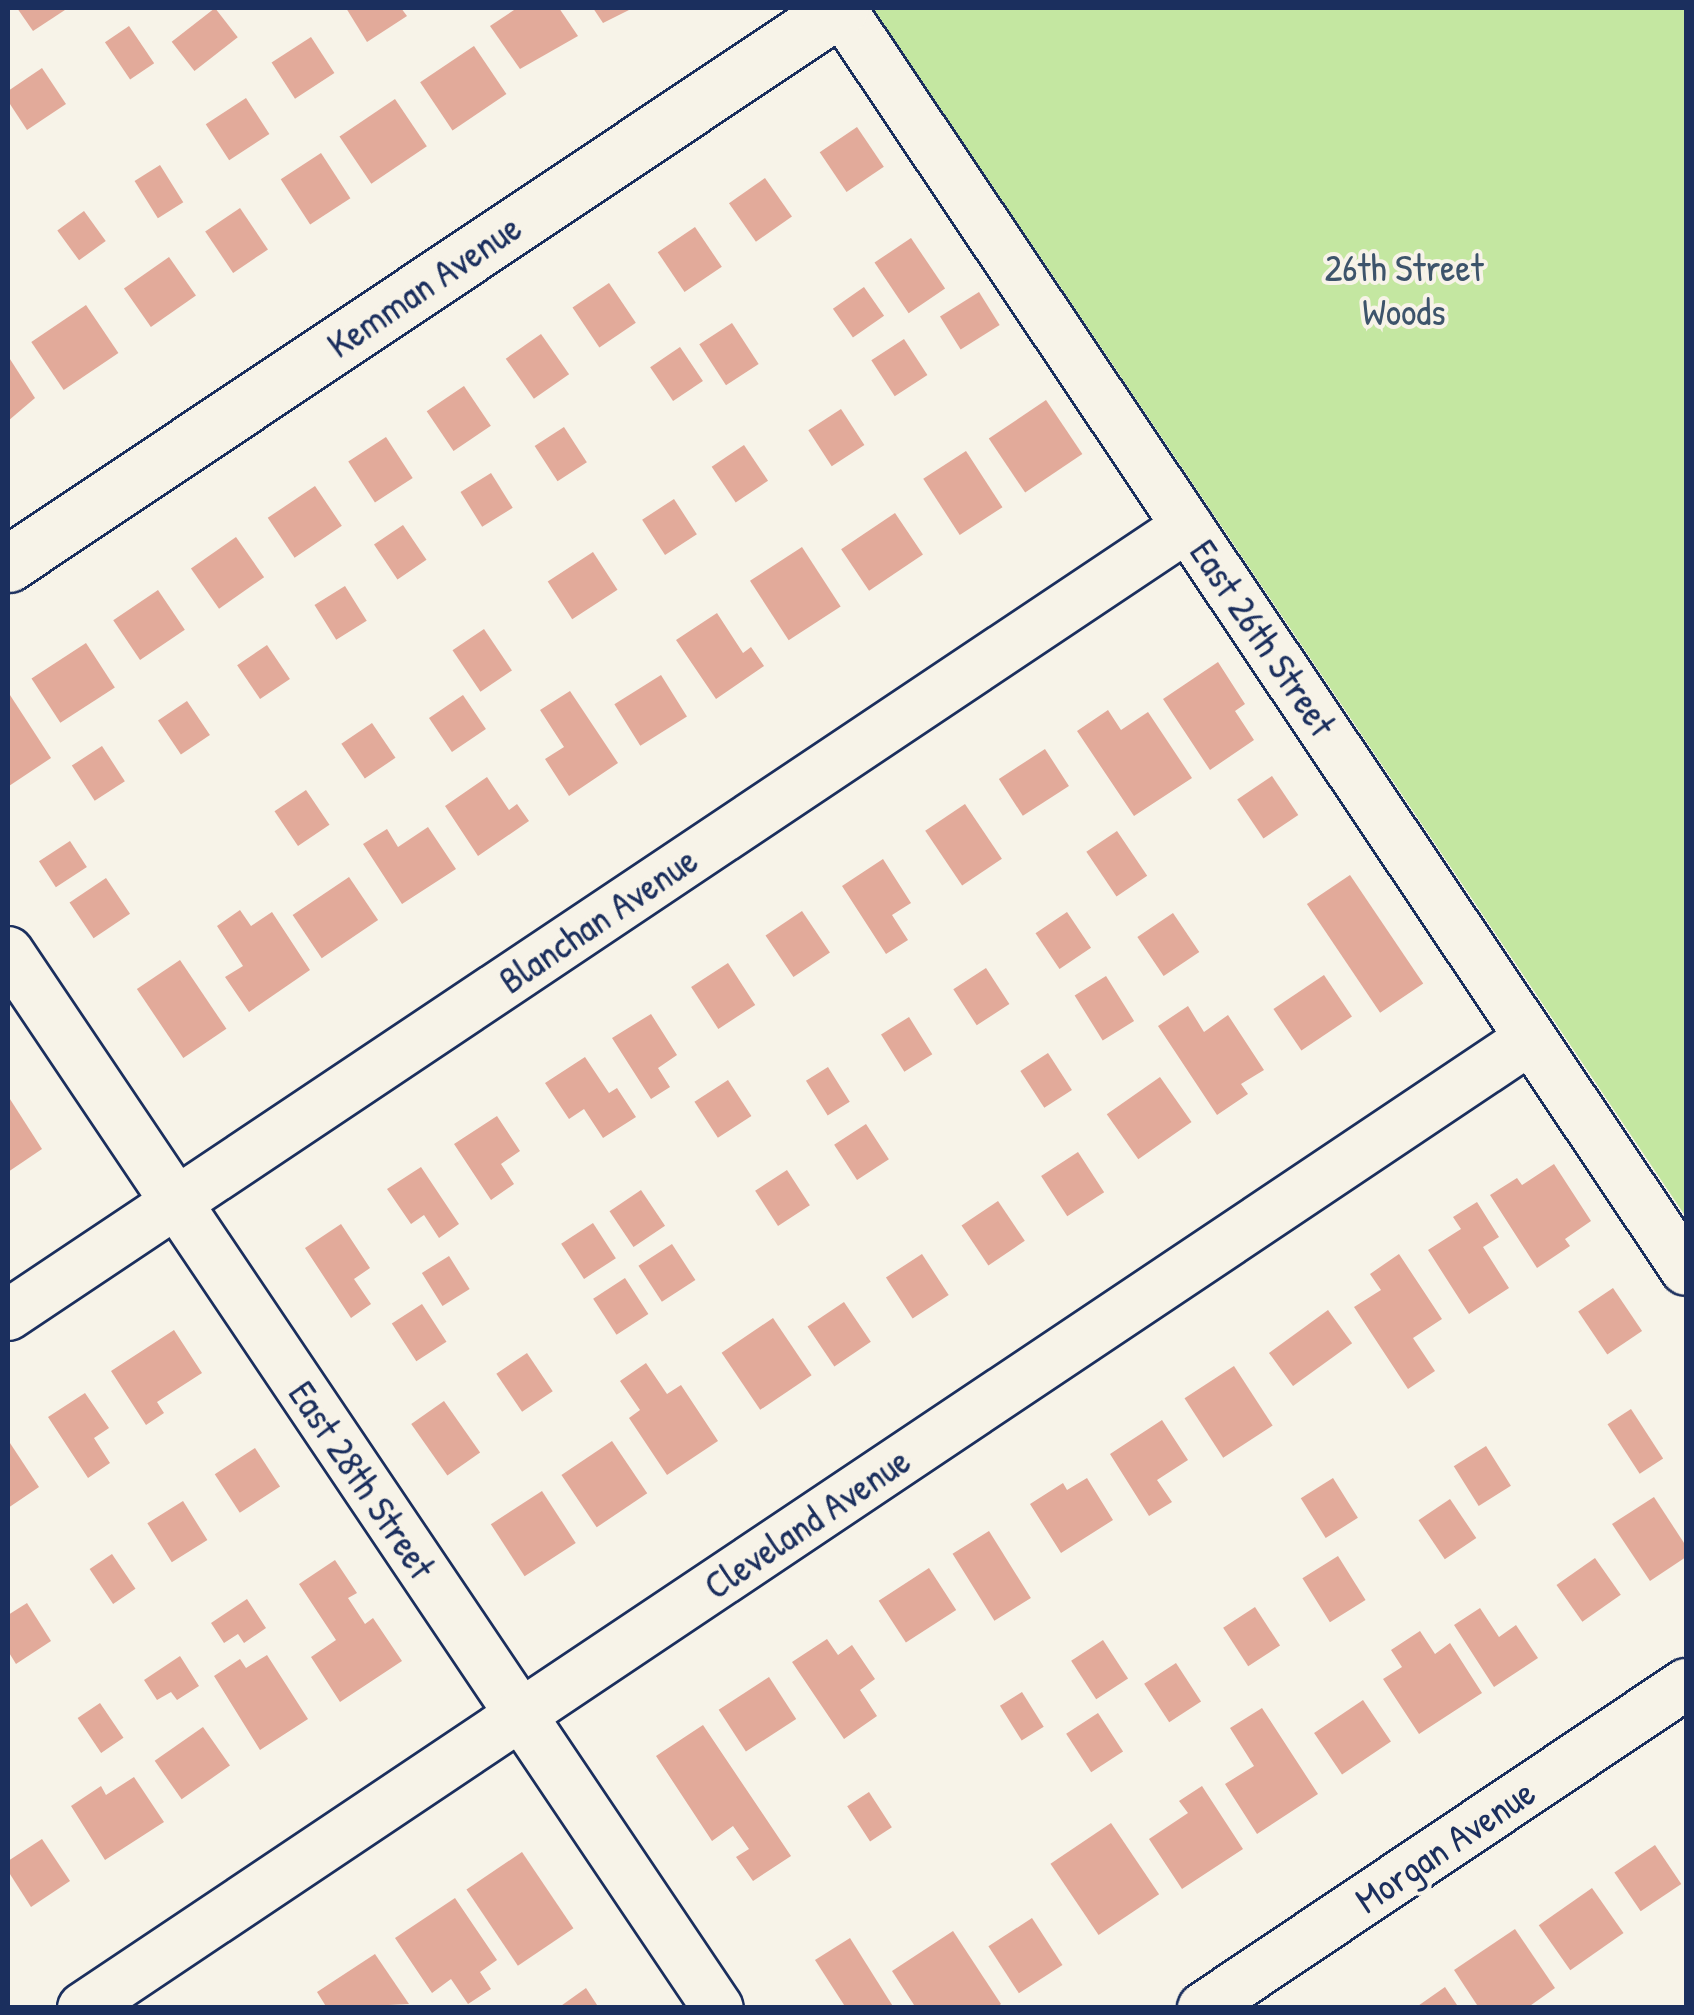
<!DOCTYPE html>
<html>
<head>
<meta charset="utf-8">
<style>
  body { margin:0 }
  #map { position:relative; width:1694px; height:2015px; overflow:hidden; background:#f7f3e8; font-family:"Patrick Hand",sans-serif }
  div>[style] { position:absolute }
  .green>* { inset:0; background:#c4e7a1 }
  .building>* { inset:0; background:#e2aa9a; transform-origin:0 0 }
  .roads { filter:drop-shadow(2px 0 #1b2f5e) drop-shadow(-2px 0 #1b2f5e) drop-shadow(0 2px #1b2f5e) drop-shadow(0 -2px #1b2f5e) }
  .street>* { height:50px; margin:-25px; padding:0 25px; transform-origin:25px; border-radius:25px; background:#f7f3e8 }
  .secondary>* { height:55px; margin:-27.5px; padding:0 27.5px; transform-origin:27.5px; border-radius:27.5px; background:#f7f3e8 }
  span { translate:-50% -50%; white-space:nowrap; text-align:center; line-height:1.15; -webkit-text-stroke:8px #f7f3e8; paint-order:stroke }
  .park-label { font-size:38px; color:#3d546b }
  .street-label { font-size:38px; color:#1b2f5e }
  .frame { position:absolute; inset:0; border:10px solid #1b2f5e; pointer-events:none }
</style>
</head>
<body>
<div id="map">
  <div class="green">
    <i style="clip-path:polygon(873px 8px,1686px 8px,1686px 1217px)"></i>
  </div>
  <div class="building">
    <i style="clip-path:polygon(17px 8px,68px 8px,33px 31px)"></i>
    <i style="left:215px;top:8px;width:37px;height:55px;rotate:52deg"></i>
    <i style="clip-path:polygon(346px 8px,401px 8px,407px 16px,367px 42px)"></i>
    <i style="clip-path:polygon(517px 8px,559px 8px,578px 36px,520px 69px,490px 26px)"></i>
    <i style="clip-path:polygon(593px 8px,633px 8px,603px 23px)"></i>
    <i style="left:129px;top:26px;width:45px;height:29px;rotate:56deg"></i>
    <i style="left:311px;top:37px;width:43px;height:47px;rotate:57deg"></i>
    <i style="left:474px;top:46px;width:58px;height:65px;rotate:56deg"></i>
    <i style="clip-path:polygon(42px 68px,66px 104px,27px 130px,8px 101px,8px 91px)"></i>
    <i style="left:246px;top:98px;width:43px;height:48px;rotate:57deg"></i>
    <i style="left:395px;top:99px;width:57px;height:67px;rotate:56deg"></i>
    <i style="left:857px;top:127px;width:48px;height:45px;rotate:56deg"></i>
    <i style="left:321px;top:153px;width:54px;height:48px;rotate:57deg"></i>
    <i style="left:160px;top:165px;width:44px;height:30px;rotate:58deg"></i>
    <i style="left:765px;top:178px;width:47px;height:44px;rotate:55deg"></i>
    <i style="left:240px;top:208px;width:50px;height:42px;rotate:56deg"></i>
    <i style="left:84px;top:211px;width:37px;height:33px;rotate:54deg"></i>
    <i style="left:695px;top:227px;width:48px;height:45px;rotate:56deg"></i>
    <i style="left:911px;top:238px;width:61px;height:44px;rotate:56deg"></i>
    <i style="left:169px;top:257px;width:47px;height:55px;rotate:55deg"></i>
    <i style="left:609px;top:283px;width:48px;height:44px;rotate:56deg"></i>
    <i style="left:864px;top:287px;width:35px;height:38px;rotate:55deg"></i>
    <i style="left:979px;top:292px;width:39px;height:46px;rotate:58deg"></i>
    <i style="left:86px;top:305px;width:58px;height:66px;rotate:56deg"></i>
    <i style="left:732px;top:323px;width:49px;height:39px;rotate:57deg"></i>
    <i style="left:541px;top:334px;width:49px;height:43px;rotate:55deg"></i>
    <i style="left:904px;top:339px;width:43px;height:39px;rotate:57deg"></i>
    <i style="left:680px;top:347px;width:41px;height:36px;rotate:56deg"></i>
    <i style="clip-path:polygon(8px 356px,35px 398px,8px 421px)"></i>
    <i style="left:464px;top:386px;width:48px;height:45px;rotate:56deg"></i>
    <i style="left:1046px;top:400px;width:65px;height:69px;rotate:56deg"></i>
    <i style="left:841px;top:409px;width:43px;height:39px;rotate:57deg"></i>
    <i style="left:564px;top:427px;width:42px;height:35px;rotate:57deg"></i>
    <i style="left:386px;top:437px;width:49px;height:45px;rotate:57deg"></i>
    <i style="left:744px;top:445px;width:43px;height:39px;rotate:56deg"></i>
    <i style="left:966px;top:451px;width:67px;height:51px;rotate:57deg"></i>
    <i style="left:491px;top:473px;width:41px;height:36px;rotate:58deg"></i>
    <i style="left:315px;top:486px;width:48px;height:57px;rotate:56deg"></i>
    <i style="left:674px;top:499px;width:42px;height:38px;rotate:57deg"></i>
    <i style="left:895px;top:513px;width:50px;height:65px;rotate:56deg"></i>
    <i style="left:403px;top:525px;width:42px;height:35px;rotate:56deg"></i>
    <i style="left:236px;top:537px;width:49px;height:55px;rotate:55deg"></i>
    <i style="left:802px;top:547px;width:71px;height:62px;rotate:57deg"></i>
    <i style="left:593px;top:552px;width:45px;height:54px;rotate:57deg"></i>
    <i style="left:345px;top:586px;width:41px;height:36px;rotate:58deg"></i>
    <i style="left:158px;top:590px;width:48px;height:54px;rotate:56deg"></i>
    <i style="clip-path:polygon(717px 613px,743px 653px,751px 647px,764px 666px,716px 699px,676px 640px)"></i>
    <i style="left:484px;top:629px;width:50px;height:38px;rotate:56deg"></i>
    <i style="left:86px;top:643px;width:53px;height:65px;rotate:57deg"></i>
    <i style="left:267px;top:645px;width:41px;height:36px;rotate:56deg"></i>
    <i style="clip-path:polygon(1218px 662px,1245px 704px,1235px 711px,1254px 740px,1210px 770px,1163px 699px)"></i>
    <i style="left:661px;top:675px;width:49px;height:55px;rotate:58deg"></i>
    <i style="clip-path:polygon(570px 691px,618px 763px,569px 796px,545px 759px,564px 747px,540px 710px)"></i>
    <i style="clip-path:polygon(8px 692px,51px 758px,9px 786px,8px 783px)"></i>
    <i style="left:463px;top:695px;width:41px;height:41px;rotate:56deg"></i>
    <i style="left:187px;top:701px;width:41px;height:35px;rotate:56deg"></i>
    <i style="clip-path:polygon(1108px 710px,1121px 730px,1148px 712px,1192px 778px,1134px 816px,1077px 731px)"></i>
    <i style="left:372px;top:723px;width:42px;height:37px;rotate:56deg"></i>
    <i style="left:102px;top:746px;width:42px;height:36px;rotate:57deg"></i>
    <i style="left:1045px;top:749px;width:44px;height:55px;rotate:57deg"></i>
    <i style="left:1272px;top:776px;width:47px;height:42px;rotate:56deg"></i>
    <i style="clip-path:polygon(487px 777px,509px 810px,517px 804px,529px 821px,478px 856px,445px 806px)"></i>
    <i style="left:306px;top:790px;width:42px;height:38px;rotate:56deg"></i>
    <i style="left:965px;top:804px;width:66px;height:48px;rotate:56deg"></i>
    <i style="clip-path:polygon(428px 827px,456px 869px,402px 904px,363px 844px,387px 829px,398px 847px)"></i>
    <i style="left:1117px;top:831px;width:54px;height:37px;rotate:56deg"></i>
    <i style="left:70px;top:841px;width:31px;height:37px;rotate:57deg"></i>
    <i style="clip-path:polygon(883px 859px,911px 903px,892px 915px,908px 940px,886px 954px,842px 886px)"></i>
    <i style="left:1350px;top:875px;width:131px;height:52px;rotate:56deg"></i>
    <i style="left:349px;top:877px;width:52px;height:68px;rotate:56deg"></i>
    <i style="left:106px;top:878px;width:43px;height:44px;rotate:56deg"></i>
    <i style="clip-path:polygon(240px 910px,251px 926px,272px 912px,310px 970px,249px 1012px,225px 977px,243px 966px,217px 926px)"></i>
    <i style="left:802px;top:911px;width:50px;height:44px;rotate:56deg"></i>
    <i style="left:1067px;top:912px;width:43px;height:38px;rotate:56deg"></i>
    <i style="left:1173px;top:913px;width:47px;height:43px;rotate:56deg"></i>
    <i style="left:180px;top:960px;width:83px;height:52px;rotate:56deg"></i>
    <i style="left:728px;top:963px;width:50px;height:44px;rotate:57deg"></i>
    <i style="left:986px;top:968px;width:43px;height:39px;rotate:57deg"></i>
    <i style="left:1324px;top:975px;width:50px;height:61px;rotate:56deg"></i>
    <i style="left:1106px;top:976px;width:53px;height:37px;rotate:58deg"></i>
    <i style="clip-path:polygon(1188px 1006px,1204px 1032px,1228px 1015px,1264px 1070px,1241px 1084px,1248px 1094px,1217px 1115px,1158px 1026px)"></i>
    <i style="clip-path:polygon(651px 1014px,677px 1055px,658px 1068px,670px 1087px,651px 1099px,612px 1038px)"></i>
    <i style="left:909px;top:1017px;width:44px;height:33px;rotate:58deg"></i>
    <i style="left:1048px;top:1053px;width:44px;height:33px;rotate:57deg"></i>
    <i style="clip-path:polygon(585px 1057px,609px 1093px,617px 1088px,636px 1117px,603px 1138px,584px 1109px,569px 1119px,545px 1083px)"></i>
    <i style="left:828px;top:1067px;width:41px;height:26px;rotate:58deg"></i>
    <i style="left:1160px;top:1077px;width:55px;height:65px;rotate:55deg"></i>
    <i style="left:728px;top:1080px;width:43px;height:40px;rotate:57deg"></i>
    <i style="clip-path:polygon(8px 1096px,42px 1149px,8px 1172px)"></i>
    <i style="clip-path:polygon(497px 1116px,520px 1151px,501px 1164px,514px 1184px,491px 1200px,454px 1144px)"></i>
    <i style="left:866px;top:1124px;width:42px;height:38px;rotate:57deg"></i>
    <i style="left:1078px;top:1152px;width:48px;height:44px;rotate:57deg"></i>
    <i style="clip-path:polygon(1554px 1164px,1591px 1221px,1565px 1239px,1570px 1246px,1537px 1268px,1490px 1195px,1517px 1178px,1522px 1185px)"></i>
    <i style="clip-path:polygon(421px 1167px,459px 1224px,439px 1238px,424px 1215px,411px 1224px,387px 1189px)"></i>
    <i style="left:787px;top:1170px;width:42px;height:38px;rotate:57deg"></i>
    <i style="left:641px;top:1190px;width:43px;height:38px;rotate:56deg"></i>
    <i style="left:998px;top:1201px;width:48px;height:44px;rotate:56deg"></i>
    <i style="clip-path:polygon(1477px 1202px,1499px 1237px,1483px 1247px,1509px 1288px,1469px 1314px,1428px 1250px,1461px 1229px,1453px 1217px)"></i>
    <i style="left:593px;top:1223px;width:42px;height:38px;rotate:57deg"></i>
    <i style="clip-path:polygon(341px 1224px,370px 1268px,354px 1279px,371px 1304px,351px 1318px,305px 1248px)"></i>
    <i style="left:672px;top:1244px;width:43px;height:40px;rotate:57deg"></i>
    <i style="left:922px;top:1254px;width:49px;height:43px;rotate:57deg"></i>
    <i style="clip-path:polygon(1399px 1254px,1442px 1319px,1413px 1338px,1435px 1371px,1408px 1389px,1354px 1307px,1381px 1290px,1370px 1274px)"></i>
    <i style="left:449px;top:1256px;width:39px;height:32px;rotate:58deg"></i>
    <i style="left:625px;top:1278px;width:43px;height:38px;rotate:57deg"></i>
    <i style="left:1613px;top:1288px;width:52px;height:42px;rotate:56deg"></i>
    <i style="left:844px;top:1302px;width:48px;height:44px;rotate:56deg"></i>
    <i style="left:422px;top:1304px;width:45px;height:36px;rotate:57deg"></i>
    <i style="left:1328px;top:1310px;width:41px;height:73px;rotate:54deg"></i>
    <i style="left:773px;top:1318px;width:69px;height:62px;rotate:56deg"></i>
    <i style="clip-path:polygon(174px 1330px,202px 1373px,157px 1402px,164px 1413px,146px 1425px,111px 1371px)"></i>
    <i style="left:527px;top:1353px;width:46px;height:37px;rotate:56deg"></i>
    <i style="clip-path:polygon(646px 1363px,667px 1394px,681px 1385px,718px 1441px,667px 1475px,629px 1418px,640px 1410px,620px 1381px)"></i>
    <i style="left:1234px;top:1366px;width:71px;height:59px;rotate:57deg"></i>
    <i style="clip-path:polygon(85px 1393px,109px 1428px,94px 1438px,110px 1463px,88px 1478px,48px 1417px)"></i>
    <i style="left:444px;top:1401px;width:63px;height:40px;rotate:55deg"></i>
    <i style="left:1631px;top:1409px;width:59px;height:28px;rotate:57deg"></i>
    <i style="clip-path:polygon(1162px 1420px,1188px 1460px,1157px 1480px,1172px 1502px,1149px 1516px,1110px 1454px)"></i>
    <i style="clip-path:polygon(8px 1440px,39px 1487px,8px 1508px)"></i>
    <i style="left:612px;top:1441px;width:63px;height:61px;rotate:56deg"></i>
    <i style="left:1486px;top:1446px;width:47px;height:38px;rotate:58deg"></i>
    <i style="left:255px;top:1448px;width:46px;height:48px;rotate:57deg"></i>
    <i style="clip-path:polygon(1087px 1478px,1113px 1520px,1061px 1553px,1030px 1504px,1063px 1483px,1067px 1490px)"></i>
    <i style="left:1333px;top:1478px;width:47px;height:38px;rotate:58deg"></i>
    <i style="left:542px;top:1491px;width:62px;height:61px;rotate:57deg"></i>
    <i style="clip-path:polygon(1654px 1497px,1686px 1546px,1686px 1557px,1650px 1581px,1612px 1524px)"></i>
    <i style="left:1450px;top:1499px;width:47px;height:38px;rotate:56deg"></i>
    <i style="left:183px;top:1501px;width:46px;height:42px;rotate:58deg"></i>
    <i style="left:989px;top:1531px;width:79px;height:43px;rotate:58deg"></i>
    <i style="left:112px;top:1554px;width:42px;height:27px;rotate:56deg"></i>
    <i style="left:1338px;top:1556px;width:52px;height:42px;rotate:58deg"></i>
    <i style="left:1595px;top:1558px;width:45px;height:47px;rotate:55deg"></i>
    <i style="clip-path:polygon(335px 1560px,357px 1593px,348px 1598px,365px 1624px,373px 1618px,402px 1661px,340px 1702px,311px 1657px,336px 1640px,299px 1584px)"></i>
    <i style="left:929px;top:1568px;width:50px;height:60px;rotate:57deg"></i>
    <i style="clip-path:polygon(247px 1599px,266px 1628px,244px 1643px,238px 1634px,224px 1643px,211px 1623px)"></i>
    <i style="clip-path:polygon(27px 1603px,51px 1641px,16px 1664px,8px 1651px,8px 1615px)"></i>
    <i style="left:1255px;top:1607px;width:46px;height:38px;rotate:57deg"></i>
    <i style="clip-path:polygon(1480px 1608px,1499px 1637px,1516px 1625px,1538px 1658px,1494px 1687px,1454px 1625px)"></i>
    <i style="clip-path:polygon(1420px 1631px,1435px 1654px,1450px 1643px,1482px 1693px,1419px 1734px,1383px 1679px,1402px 1667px,1391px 1650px)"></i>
    <i style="clip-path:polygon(827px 1639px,838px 1655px,852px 1645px,875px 1679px,860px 1690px,877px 1716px,844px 1739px,792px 1662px)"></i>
    <i style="left:1103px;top:1640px;width:46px;height:38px;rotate:57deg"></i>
    <i style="clip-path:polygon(267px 1655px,308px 1719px,260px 1750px,214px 1676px,240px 1659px,246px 1668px)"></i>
    <i style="clip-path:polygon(180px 1656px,199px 1686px,177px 1700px,171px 1692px,157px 1700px,144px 1680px)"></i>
    <i style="left:1176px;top:1663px;width:46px;height:38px;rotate:57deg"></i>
    <i style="left:769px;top:1677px;width:50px;height:60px;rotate:57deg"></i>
    <i style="left:1022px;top:1692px;width:41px;height:26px;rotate:58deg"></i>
    <i style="left:1363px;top:1700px;width:50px;height:59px;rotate:56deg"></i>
    <i style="left:100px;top:1703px;width:42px;height:27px;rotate:56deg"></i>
    <i style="clip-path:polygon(1262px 1708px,1318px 1794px,1257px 1834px,1225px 1784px,1254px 1766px,1230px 1728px)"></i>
    <i style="left:1098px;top:1713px;width:46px;height:38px;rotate:57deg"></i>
    <i style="clip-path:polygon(703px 1725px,791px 1856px,753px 1881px,736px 1857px,749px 1849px,733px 1826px,712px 1841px,656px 1756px)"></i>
    <i style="left:203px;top:1727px;width:47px;height:59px;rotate:55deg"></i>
    <i style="clip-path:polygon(134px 1777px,164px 1822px,105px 1860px,71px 1806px,101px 1786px,106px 1795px)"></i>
    <i style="clip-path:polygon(1202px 1786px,1243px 1849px,1182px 1889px,1149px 1839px,1188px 1813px,1179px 1801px)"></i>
    <i style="left:869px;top:1792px;width:42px;height:26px;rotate:57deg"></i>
    <i style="left:1111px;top:1823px;width:86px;height:73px;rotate:56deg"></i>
    <i style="clip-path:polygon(42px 1839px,70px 1881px,31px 1907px,8px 1871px,8px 1861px)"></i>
    <i style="left:1655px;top:1845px;width:47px;height:49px;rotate:56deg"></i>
    <i style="left:522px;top:1852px;width:92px;height:67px;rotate:56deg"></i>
    <i style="left:1592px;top:1888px;width:55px;height:65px;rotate:55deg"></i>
    <i style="clip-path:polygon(455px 1898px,497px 1960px,480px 1972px,491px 1989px,468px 2004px,451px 1979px,432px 1993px,395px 1938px)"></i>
    <i style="left:1032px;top:1918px;width:56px;height:52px;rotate:57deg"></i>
    <i style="clip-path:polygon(1515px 1929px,1555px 1988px,1527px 2008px,1479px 2008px,1454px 1970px)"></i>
    <i style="clip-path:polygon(953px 1931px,1001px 2004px,996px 2008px,916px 2008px,892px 1971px)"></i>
    <i style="clip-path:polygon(850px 1938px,894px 2008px,846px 2008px,815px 1960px)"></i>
    <i style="clip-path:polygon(375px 1954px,409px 2004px,327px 2008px,317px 1992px)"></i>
    <i style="clip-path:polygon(1445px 1987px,1459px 2008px,1415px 2008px)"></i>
    <i style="clip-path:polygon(586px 1988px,599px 2008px,558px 2008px)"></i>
  </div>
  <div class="roads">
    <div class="street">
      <i style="left:840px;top:8px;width:1519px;rotate:56.16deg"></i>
      <i style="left:8px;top:952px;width:1272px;rotate:56.09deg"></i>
      <i style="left:8px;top:1315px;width:1419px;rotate:-33.77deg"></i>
      <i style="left:83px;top:2008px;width:1741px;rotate:-33.81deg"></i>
      <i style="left:1203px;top:2008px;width:582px;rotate:-33.85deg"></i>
    </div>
    <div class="secondary">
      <i style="left:8px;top:564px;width:1001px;rotate:-33.75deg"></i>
    </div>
  </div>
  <div class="park-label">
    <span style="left:1404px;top:290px">26th Street<br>Woods</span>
  </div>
  <div class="street-label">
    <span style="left:424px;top:286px;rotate:-34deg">Kemman Avenue</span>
    <span style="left:1263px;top:638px;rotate:56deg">East 26th Street</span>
    <span style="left:598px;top:920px;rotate:-34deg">Blanchan Avenue</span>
    <span style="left:362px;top:1480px;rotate:56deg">East 28th Street</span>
    <span style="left:807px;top:1523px;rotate:-34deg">Cleveland Avenue</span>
    <span style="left:1445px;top:1846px;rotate:-34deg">Morgan Avenue</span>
  </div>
  <div class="frame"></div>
</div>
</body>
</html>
